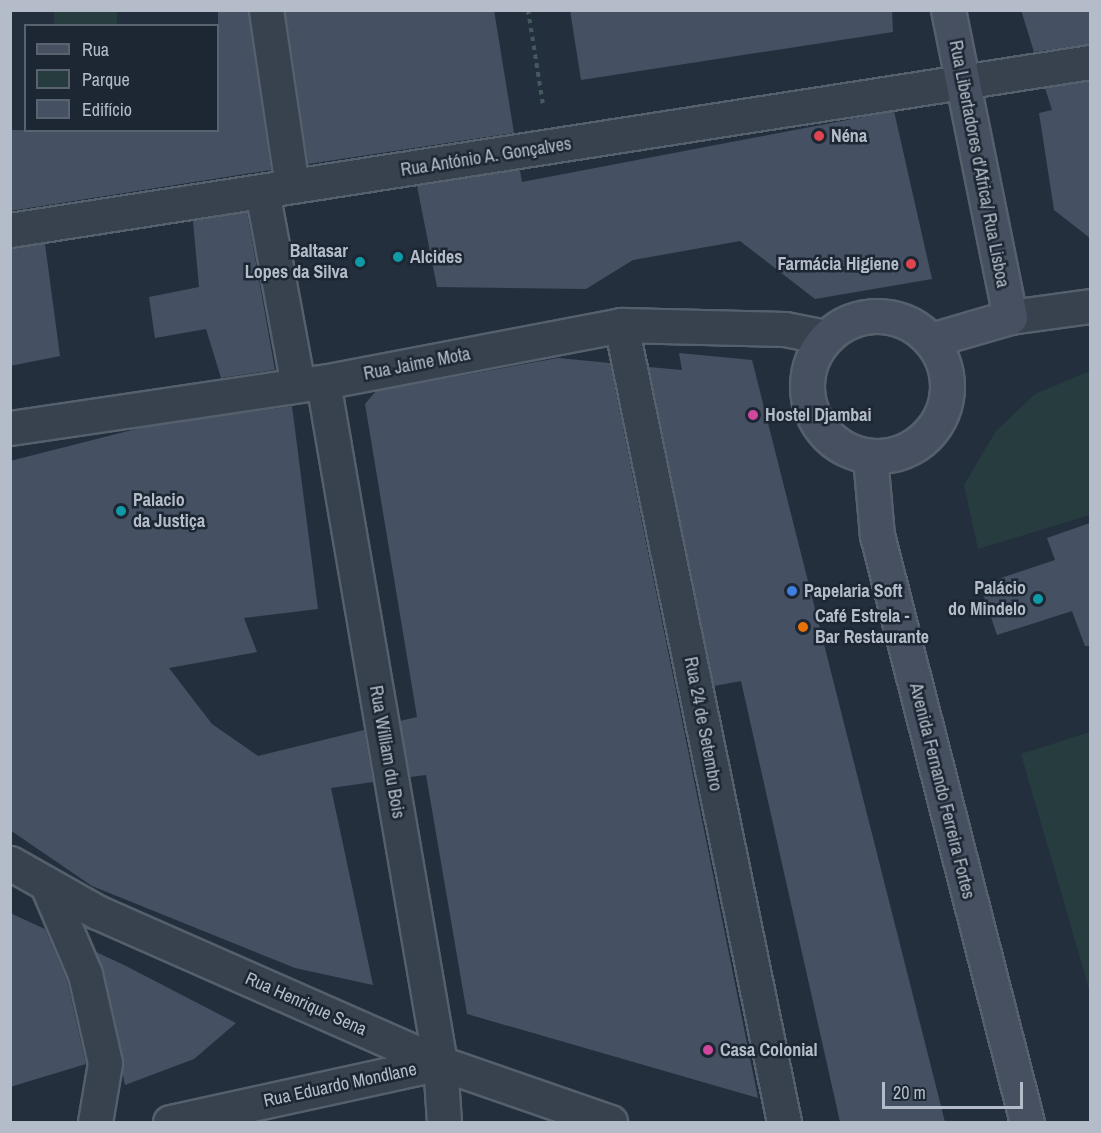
<!DOCTYPE html>
<html>
<head>
<meta charset="utf-8">
<style>
  body { margin:0 }
  #map { position:relative; width:1101px; height:1133px; overflow:hidden; background:#242f3e; font-family:"Archivo Narrow",sans-serif }
  div>[style] { position:absolute }
  .green>* { inset:0; background:#263c3f; transform-origin:0 0 }
  .building>* { inset:0; background:#455162 }
  .path>* { height:4px; margin-top:-2px; transform-origin:0; background:repeating-linear-gradient(90deg,#44595c 0 4.5px,transparent 0 9px) }
  .roads { filter:drop-shadow(2px 0 #565f6c) drop-shadow(-2px 0 #565f6c) drop-shadow(0 2px #565f6c) drop-shadow(0 -2px #565f6c) }
  .minor>* { height:33px; margin:-16.5px; padding:0 16.5px; transform-origin:16.5px; border-radius:16.5px; background:#38414e }
  .tertiary>* { height:33px; margin:-16.5px; padding:0 16.5px; transform-origin:16.5px; border-radius:16.5px; background:#38414e }
  .secondary>* { height:33px; margin:-16.5px; padding:0 16.5px; transform-origin:16.5px; border-radius:16.5px; background:#465061 }
  .secondary>.ring { margin:-16.5px; padding:0; box-sizing:content-box; background:none; border:33px solid #465061; border-radius:50% }
  .dots>* { width:16px; height:16px; translate:-50% -50%; box-sizing:border-box; border:3px solid #1d2633; border-radius:50% }
  span { translate:-50% -50%; white-space:nowrap; text-align:center; line-height:1.15; -webkit-text-stroke:5px #1d2633; paint-order:stroke }
  .poi-label { font-size:18px; color:#b4bcc9; font-weight:700 }
  .left { translate:0 -50%; text-align:left }
  .right { translate:-100% -50%; text-align:right }
  .street-label { font-size:18px; color:#b4bcc9 }
  .frame { position:absolute; inset:0; border:12px solid #b4bcc9; pointer-events:none }
  .legend { position:absolute; left:24px; top:24px; width:195px; height:108px; box-sizing:border-box; background:#1d2633; border:2px solid #59626f; margin:0; padding:8px 10px; list-style:none; font-size:18px; color:#b4bcc9 }
  .legend li { display:flex; align-items:center; gap:12px; height:30px }
  .legend b { width:30px; border:2px solid #59626f }
  .scale { position:absolute; left:882px; top:1082px; width:141px; height:27px; box-sizing:border-box; border:3px solid #b4bcc9; border-top:0; padding-left:8px; font-size:18px; line-height:21px; white-space:nowrap; color:#b4bcc9; -webkit-text-stroke:4px #1d2633; paint-order:stroke }
</style>
</head>
<body>
<div id="map">
  <div class="green">
    <i style="left:54px;top:11px;width:63px;height:14px"></i>
    <i style="clip-path:polygon(1090px 371px,1090px 515px,978px 549px,964px 485px,996px 431px,1035px 394px)"></i>
    <i style="clip-path:polygon(1090px 732px,1090px 992px,1021px 754px)"></i>
  </div>
  <div class="building">
    <i style="clip-path:polygon(218px 10px,248px 10px,271px 170px,10px 211px,10px 130px,218px 130px)"></i>
    <i style="clip-path:polygon(285px 10px,494px 10px,514px 133px,308px 164px)"></i>
    <i style="clip-path:polygon(570px 10px,892px 10px,893px 32px,581px 80px)"></i>
    <i style="clip-path:polygon(1021px 10px,1090px 10px,1090px 44px,1034px 52px)"></i>
    <i style="clip-path:polygon(1090px 81px,1090px 238px,1054px 210px,1039px 113px,1052px 110px,1045px 88px)"></i>
    <i style="clip-path:polygon(894px 111px,932px 279px,815px 299px,740px 241px,633px 260px,586px 289px,437px 287px,417px 186px,520px 170px,522px 182px)"></i>
    <i style="clip-path:polygon(247px 212px,275px 370px,221px 378px,206px 329px,155px 338px,149px 297px,199px 287px,193px 221px)"></i>
    <i style="clip-path:polygon(45px 244px,60px 356px,10px 366px,10px 248px)"></i>
    <i style="clip-path:polygon(679px 353px,752px 360px,945px 1122px,840px 1122px,741px 681px,714px 686px,649px 367px,682px 370px)"></i>
    <i style="clip-path:polygon(558px 358px,610px 363px,758px 1098px,467px 1014px,426px 775px,410px 777px,400px 721px,417px 717px,365px 404px,376px 391px)"></i>
    <i style="clip-path:polygon(292px 406px,318px 609px,244px 618px,257px 652px,169px 668px,212px 724px,258px 756px,364px 730px,373px 782px,331px 788px,373px 985px,295px 968px,92px 886px,10px 830px,10px 461px,144px 427px)"></i>
    <i style="clip-path:polygon(1090px 523px,1090px 646px,1085px 646px,1072px 611px,997px 635px,980px 585px,1055px 560px,1047px 538px)"></i>
    <i style="clip-path:polygon(10px 913px,45px 929px,67px 980px,86px 1064px,10px 1087px)"></i>
    <i style="clip-path:polygon(96px 952px,124px 965px,236px 1023px,194px 1059px,125px 1085px)"></i>
  </div>
  <div class="path">
    <i style="left:528px;top:10px;width:96px;rotate:81deg"></i>
  </div>
  <div class="roads">
    <div class="minor">
      <i style="left:266px;top:10px;width:178px;rotate:81.6deg"></i>
      <i style="left:262px;top:191px;width:197px;rotate:79.5deg"></i>
      <i style="left:10px;top:230px;width:1093px;rotate:-8.84deg"></i>
      <i style="left:621px;top:325px;width:813px;rotate:78.44deg"></i>
      <i style="left:323px;top:382px;width:691px;rotate:80.25deg"></i>
      <i style="left:440px;top:1063px;width:59px;rotate:86.1deg"></i>
      <i style="left:10px;top:428px;width:316px;rotate:-8.4deg"></i>
      <i style="left:323px;top:382px;width:303px;rotate:-10.8deg"></i>
      <i style="left:621px;top:325px;width:164px;rotate:1.4deg"></i>
      <i style="left:785px;top:329px;width:41px;rotate:11.3deg"></i>
      <i style="left:47px;top:885px;width:97px;rotate:66.9deg"></i>
      <i style="left:85px;top:974px;width:91px;rotate:77.3deg"></i>
      <i style="left:105px;top:1063px;width:60px;rotate:99.6deg"></i>
      <i style="left:170px;top:1122px;width:276px;rotate:-12.3deg"></i>
    </div>
    <div class="tertiary">
      <i style="left:1010px;top:317px;width:81px;rotate:-7.8deg"></i>
      <i style="left:10px;top:863px;width:100px;rotate:29.4deg"></i>
      <i style="left:97px;top:912px;width:375px;rotate:23.8deg"></i>
      <i style="left:440px;top:1063px;width:180px;rotate:19.1deg"></i>
    </div>
    <div class="secondary">
      <i class="ring" style="left:807px;top:316px;width:107px;height:107px"></i>
      <i style="left:931px;top:340px;width:82px;rotate:-16.2deg"></i>
      <i style="left:1010px;top:317px;width:313px;rotate:-101.4deg"></i>
      <i style="left:870px;top:457px;width:78px;rotate:84.9deg"></i>
      <i style="left:877px;top:535px;width:606px;rotate:75.67deg"></i>
    </div>
  </div>
  <div class="dots">
    <i style="left:819px;top:136px;background:#e0444e"></i>
    <i style="left:398px;top:257px;background:#0f9aa8"></i>
    <i style="left:360px;top:262px;background:#0f9aa8"></i>
    <i style="left:911px;top:264px;background:#e0444e"></i>
    <i style="left:753px;top:415px;background:#d1479c"></i>
    <i style="left:121px;top:511px;background:#0f9aa8"></i>
    <i style="left:792px;top:591px;background:#3f7fe0"></i>
    <i style="left:1038px;top:599px;background:#0f9aa8"></i>
    <i style="left:803px;top:627px;background:#e8710a"></i>
    <i style="left:708px;top:1050px;background:#d1479c"></i>
  </div>
  <div class="poi-label">
    <span class="left" style="left:831px;top:136px">Néna</span>
    <span class="right" style="left:348px;top:262px">Baltasar<br>Lopes da Silva</span>
    <span class="left" style="left:410px;top:257px">Alcides</span>
    <span class="right" style="left:899px;top:264px">Farmácia Higiene</span>
    <span class="left" style="left:765px;top:415px">Hostel Djambai</span>
    <span class="left" style="left:133px;top:511px">Palacio<br>da Justiça</span>
    <span class="right" style="left:1026px;top:599px">Palácio<br>do Mindelo</span>
    <span class="left" style="left:804px;top:591px">Papelaria Soft</span>
    <span class="left" style="left:815px;top:627px">Café Estrela -<br>Bar Restaurante</span>
    <span class="left" style="left:720px;top:1050px">Casa Colonial</span>
  </div>
  <div class="street-label">
    <span style="left:486px;top:157px;rotate:-9deg">Rua António A. Gonçalves</span>
    <span style="left:979px;top:164px;rotate:79deg">Rua Libertadores d'Africa/ Rua Lisboa</span>
    <span style="left:417px;top:364px;rotate:-11deg">Rua Jaime Mota</span>
    <span style="left:703px;top:724px;rotate:79deg">Rua 24 de Setembro</span>
    <span style="left:387px;top:752px;rotate:80deg">Rua William du Bois</span>
    <span style="left:942px;top:791px;rotate:76deg">Avenida Fernando Ferreira Fortes</span>
    <span style="left:306px;top:1004px;rotate:24deg">Rua Henrique Sena</span>
    <span style="left:340px;top:1085px;rotate:-12deg">Rua Eduardo Mondlane</span>
  </div>
  <div class="frame"></div>
  <ul class="legend">
  <li><b style="height:8px;background:#465061"></b>Rua</li>
  <li><b style="height:16px;background:#263c3f"></b>Parque</li>
  <li><b style="height:16px;background:#455162"></b>Edifício</li>
  </ul>
  <div class="scale">20 m</div>
</div>
</body>
</html>
